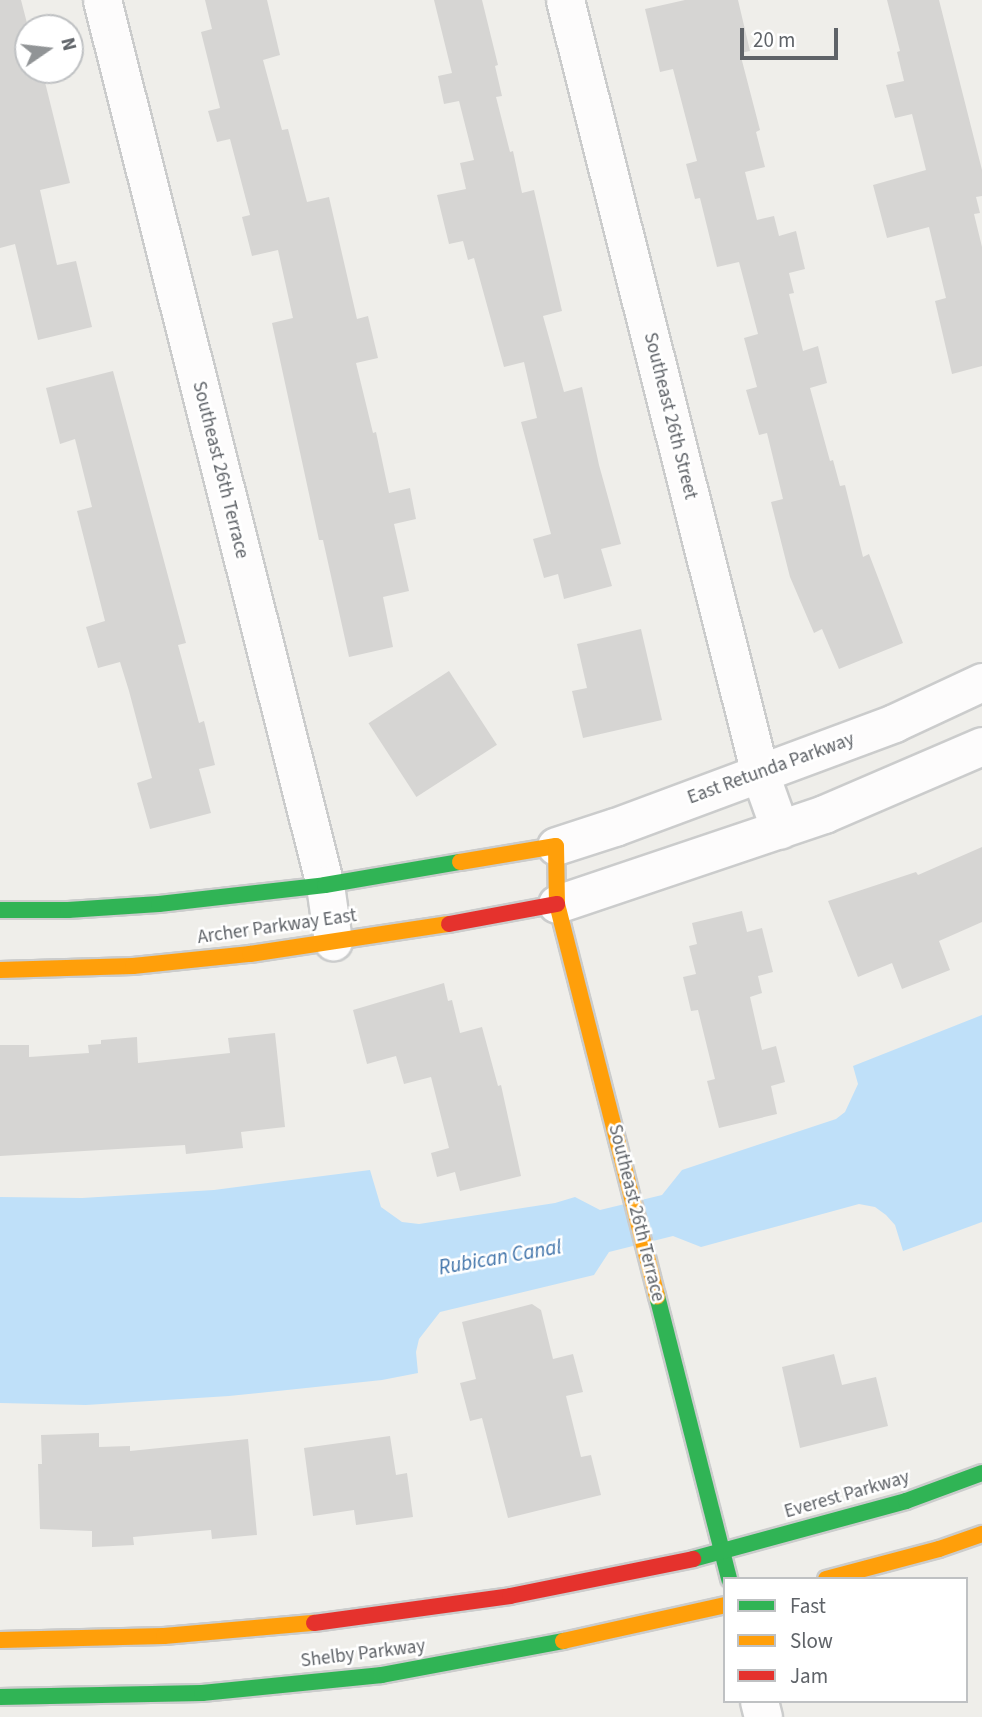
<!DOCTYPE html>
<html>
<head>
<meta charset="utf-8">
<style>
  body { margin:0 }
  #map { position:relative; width:982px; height:1717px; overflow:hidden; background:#efeeea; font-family:"Source Sans 3",sans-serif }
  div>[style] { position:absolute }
  .water>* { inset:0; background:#bfe0f9 }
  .building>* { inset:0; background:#d6d5d3; transform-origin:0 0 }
  .roads { filter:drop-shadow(2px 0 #cbcccc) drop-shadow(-2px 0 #cbcccc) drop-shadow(0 2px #cbcccc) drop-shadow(0 -2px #cbcccc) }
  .street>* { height:37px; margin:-18.5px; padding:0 18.5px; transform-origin:18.5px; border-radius:18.5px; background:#fdfcfc }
  .fast>* { height:16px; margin:-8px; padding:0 8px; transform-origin:8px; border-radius:8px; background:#30b455 }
  .slow>* { height:16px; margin:-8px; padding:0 8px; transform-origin:8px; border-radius:8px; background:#ff9f0a }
  .jam>* { height:16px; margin:-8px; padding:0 8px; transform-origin:8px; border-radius:8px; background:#e5322d }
  span { translate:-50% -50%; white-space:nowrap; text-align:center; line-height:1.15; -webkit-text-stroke:5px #fff; paint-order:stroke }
  .street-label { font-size:19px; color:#5f6368 }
  .water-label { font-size:21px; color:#4174aa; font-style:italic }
  .legend { position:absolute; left:723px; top:1577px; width:245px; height:126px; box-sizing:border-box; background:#fff; border:2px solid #bfc1c3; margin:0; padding:9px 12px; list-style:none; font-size:21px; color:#5f6368 }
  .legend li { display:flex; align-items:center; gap:14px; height:35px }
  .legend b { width:35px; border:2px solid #bfc1c3 }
  .north { position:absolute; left:14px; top:14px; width:70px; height:70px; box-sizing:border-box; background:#fff; border:2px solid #bfc1c3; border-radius:50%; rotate:76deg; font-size:19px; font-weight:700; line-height:28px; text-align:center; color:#5f6368 }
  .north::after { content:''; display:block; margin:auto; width:24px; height:32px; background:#919496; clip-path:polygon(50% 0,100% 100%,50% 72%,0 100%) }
  .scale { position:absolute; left:740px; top:28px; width:98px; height:32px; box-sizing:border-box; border:4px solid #5f6368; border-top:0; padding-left:9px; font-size:21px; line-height:24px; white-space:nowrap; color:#5f6368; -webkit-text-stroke:5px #fff; paint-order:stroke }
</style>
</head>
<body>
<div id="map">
  <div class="water">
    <i style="clip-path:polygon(982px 1015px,982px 1222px,903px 1251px,895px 1225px,886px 1215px,875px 1207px,859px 1204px,701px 1247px,673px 1236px,609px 1252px,594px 1275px,440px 1312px,419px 1339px,416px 1352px,418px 1373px,382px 1380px,229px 1396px,86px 1405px,0 1403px,0 1197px,82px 1198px,214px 1190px,370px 1170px,381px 1207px,402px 1222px,419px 1224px,555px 1203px,575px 1197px,600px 1210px,662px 1195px,682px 1170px,836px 1119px,845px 1112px,858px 1084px,853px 1066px)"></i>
  </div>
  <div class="building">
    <i style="clip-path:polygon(0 0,21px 0,28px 27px,28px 70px,42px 70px,70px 183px,40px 190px,57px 265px,76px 261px,92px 327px,38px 340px,15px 244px,0 248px)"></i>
    <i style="clip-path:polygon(205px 0,267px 0,280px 55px,263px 60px,282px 130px,288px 129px,307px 202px,329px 197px,357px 319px,368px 316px,378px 358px,356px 363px,373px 433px,376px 432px,389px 493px,410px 488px,416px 519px,394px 524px,409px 591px,383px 597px,393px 647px,349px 657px,323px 540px,319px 540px,272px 323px,293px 318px,278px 250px,252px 256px,242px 217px,250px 215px,230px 139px,217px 142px,208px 111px,220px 108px,201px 32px,212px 29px)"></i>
    <i style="clip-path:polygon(434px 0,482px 0,498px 65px,495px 66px,502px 96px,496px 97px,510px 152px,513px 151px,522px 193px,534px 190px,562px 311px,543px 316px,564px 392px,582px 387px,599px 465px,621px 544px,601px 549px,612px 586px,564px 599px,558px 574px,544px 578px,533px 539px,551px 534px,521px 422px,537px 418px,524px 362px,504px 367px,474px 258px,468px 260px,463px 241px,449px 244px,437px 195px,466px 189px,460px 163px,474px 160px,459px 101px,444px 104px,438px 76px,452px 73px)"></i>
    <i style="clip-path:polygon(685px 0,738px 0,750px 51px,740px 53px,760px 130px,756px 132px,765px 167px,745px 172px,757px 220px,774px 216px,779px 236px,796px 231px,805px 269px,789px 273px,794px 293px,789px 294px,803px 351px,818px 346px,827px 383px,810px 388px,830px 461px,833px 460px,840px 486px,845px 485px,863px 557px,869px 554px,903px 643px,839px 669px,822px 629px,814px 633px,790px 577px,771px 502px,783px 499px,767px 433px,759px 435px,746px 390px,757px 387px,744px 338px,758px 334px,739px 262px,717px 267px,700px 198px,695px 199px,686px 164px,697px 161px,673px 69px,660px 72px,645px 9px)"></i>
    <i style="clip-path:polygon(887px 0,939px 0,982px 170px,982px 196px,976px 197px,980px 213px,974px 214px,982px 247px,982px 366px,952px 374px,935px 301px,946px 298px,929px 227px,887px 238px,873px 185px,926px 170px,912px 114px,895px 118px,886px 85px,904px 81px,897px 52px,900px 51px)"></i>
    <i style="clip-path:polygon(113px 371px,186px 643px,178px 645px,199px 723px,204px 721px,215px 765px,199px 769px,211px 813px,150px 829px,137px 783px,152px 778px,129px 691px,120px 662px,98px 668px,86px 627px,105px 621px,77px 511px,92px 507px,75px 439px,60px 444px,46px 388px)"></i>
    <i style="clip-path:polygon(641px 629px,662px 720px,583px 738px,572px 691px,587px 688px,577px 644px)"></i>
    <i style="left:449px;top:671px;width:88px;height:96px;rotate:57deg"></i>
    <i style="clip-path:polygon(982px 847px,982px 922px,939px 941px,950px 970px,902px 989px,892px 963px,858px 977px,828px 901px,916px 872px,918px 875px)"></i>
    <i style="clip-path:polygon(742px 911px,747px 932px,762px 928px,773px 972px,758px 976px,762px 993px,750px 997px,762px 1050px,776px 1046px,785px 1082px,771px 1086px,777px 1114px,719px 1128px,707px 1081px,715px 1079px,698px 1010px,691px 1011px,683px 977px,696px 974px,689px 946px,697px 944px,692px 923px)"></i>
    <i style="clip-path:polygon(444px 983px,448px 1001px,452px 1000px,460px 1033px,482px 1027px,498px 1086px,501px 1085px,521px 1176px,460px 1191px,455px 1172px,437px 1177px,431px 1153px,449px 1148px,431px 1077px,404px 1084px,396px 1056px,367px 1064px,353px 1010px)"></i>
    <i style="clip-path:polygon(275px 1033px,285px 1127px,241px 1132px,243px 1148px,186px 1154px,185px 1145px,0 1156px,0 1045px,29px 1045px,29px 1057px,89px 1053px,88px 1045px,101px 1044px,101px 1040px,137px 1037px,138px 1063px,230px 1053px,228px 1038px)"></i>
    <i style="clip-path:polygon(532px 1304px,541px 1310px,553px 1359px,573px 1354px,583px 1392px,566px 1396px,581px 1457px,591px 1455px,601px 1495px,508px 1518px,482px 1418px,470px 1421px,460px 1383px,476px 1379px,462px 1322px)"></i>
    <i style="clip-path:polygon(834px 1354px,842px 1385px,876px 1377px,888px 1426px,800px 1448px,782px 1367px)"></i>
    <i style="clip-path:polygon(99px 1433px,99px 1447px,130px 1446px,130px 1451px,248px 1439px,257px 1535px,212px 1539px,211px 1530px,133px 1537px,134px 1545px,92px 1547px,92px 1531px,40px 1529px,38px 1464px,42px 1464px,41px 1435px)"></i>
    <i style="clip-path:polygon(390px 1436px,396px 1475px,407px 1473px,413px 1517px,356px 1525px,354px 1510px,313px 1516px,304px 1448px)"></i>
  </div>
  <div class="roads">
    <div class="street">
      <i style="left:102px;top:0;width:913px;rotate:75.86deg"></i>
      <i style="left:325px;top:885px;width:57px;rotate:81.9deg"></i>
      <i style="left:565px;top:0;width:798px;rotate:75.86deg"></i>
      <i style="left:760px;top:774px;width:59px;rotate:70.3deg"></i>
      <i style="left:556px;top:846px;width:62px;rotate:-17.9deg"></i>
      <i style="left:615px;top:827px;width:298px;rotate:-20.4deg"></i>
      <i style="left:894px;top:723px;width:97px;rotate:-25deg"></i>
      <i style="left:557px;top:904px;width:282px;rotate:-18.6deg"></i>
      <i style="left:824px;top:814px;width:172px;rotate:-23.3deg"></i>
      <i style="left:759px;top:1701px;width:16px;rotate:76deg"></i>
    </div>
    <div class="fast">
      <i style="left:0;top:910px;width:68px"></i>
      <i style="left:68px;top:910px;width:91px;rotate:-3.8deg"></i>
      <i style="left:159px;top:904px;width:167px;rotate:-6.5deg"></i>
      <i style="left:325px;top:885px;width:137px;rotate:-9.7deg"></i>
      <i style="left:657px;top:1296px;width:292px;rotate:75.7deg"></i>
      <i style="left:693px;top:1559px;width:221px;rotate:-15.2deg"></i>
      <i style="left:906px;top:1501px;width:81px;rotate:-20.2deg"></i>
      <i style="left:0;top:1697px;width:202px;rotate:-1.1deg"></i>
      <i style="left:202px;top:1693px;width:181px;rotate:-5.7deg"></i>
      <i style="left:382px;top:1675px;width:184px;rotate:-10.6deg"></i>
    </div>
    <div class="slow">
      <i style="left:460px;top:862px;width:97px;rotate:-9.5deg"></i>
      <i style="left:556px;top:846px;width:58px;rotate:89deg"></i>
      <i style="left:557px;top:904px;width:405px;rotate:75.7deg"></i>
      <i style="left:0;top:970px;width:133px;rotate:-1.7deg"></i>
      <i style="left:133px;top:966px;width:118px;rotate:-5.9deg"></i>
      <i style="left:250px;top:954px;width:201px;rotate:-8.6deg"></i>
      <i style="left:826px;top:1579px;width:117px;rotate:-14.9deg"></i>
      <i style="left:939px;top:1549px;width:46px;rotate:-19.2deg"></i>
      <i style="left:0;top:1640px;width:164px;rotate:-1.4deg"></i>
      <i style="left:164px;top:1636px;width:151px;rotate:-5deg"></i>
      <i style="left:563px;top:1641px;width:166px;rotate:-12.5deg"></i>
    </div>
    <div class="jam">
      <i style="left:449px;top:924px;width:110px;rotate:-10.5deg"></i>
      <i style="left:314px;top:1623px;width:198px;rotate:-7.8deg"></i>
      <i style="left:510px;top:1596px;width:187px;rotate:-11.4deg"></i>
    </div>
  </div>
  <div class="street-label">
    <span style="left:670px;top:416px;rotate:76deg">Southeast 26th Street</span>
    <span style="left:220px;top:470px;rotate:76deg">Southeast 26th Terrace</span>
    <span style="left:771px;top:769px;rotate:-20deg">East Retunda Parkway</span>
    <span style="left:277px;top:927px;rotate:-8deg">Archer Parkway East</span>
    <span style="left:636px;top:1213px;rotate:76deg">Southeast 26th Terrace</span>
    <span style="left:847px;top:1495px;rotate:-16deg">Everest Parkway</span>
    <span style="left:363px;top:1654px;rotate:-7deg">Shelby Parkway</span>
  </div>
  <div class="water-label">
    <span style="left:500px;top:1257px;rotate:-10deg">Rubican Canal</span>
  </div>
  <ul class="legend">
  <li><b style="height:9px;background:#30b455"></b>Fast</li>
  <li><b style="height:9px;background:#ff9f0a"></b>Slow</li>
  <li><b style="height:9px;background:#e5322d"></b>Jam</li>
  </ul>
  <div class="north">N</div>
  <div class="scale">20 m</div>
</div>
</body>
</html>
